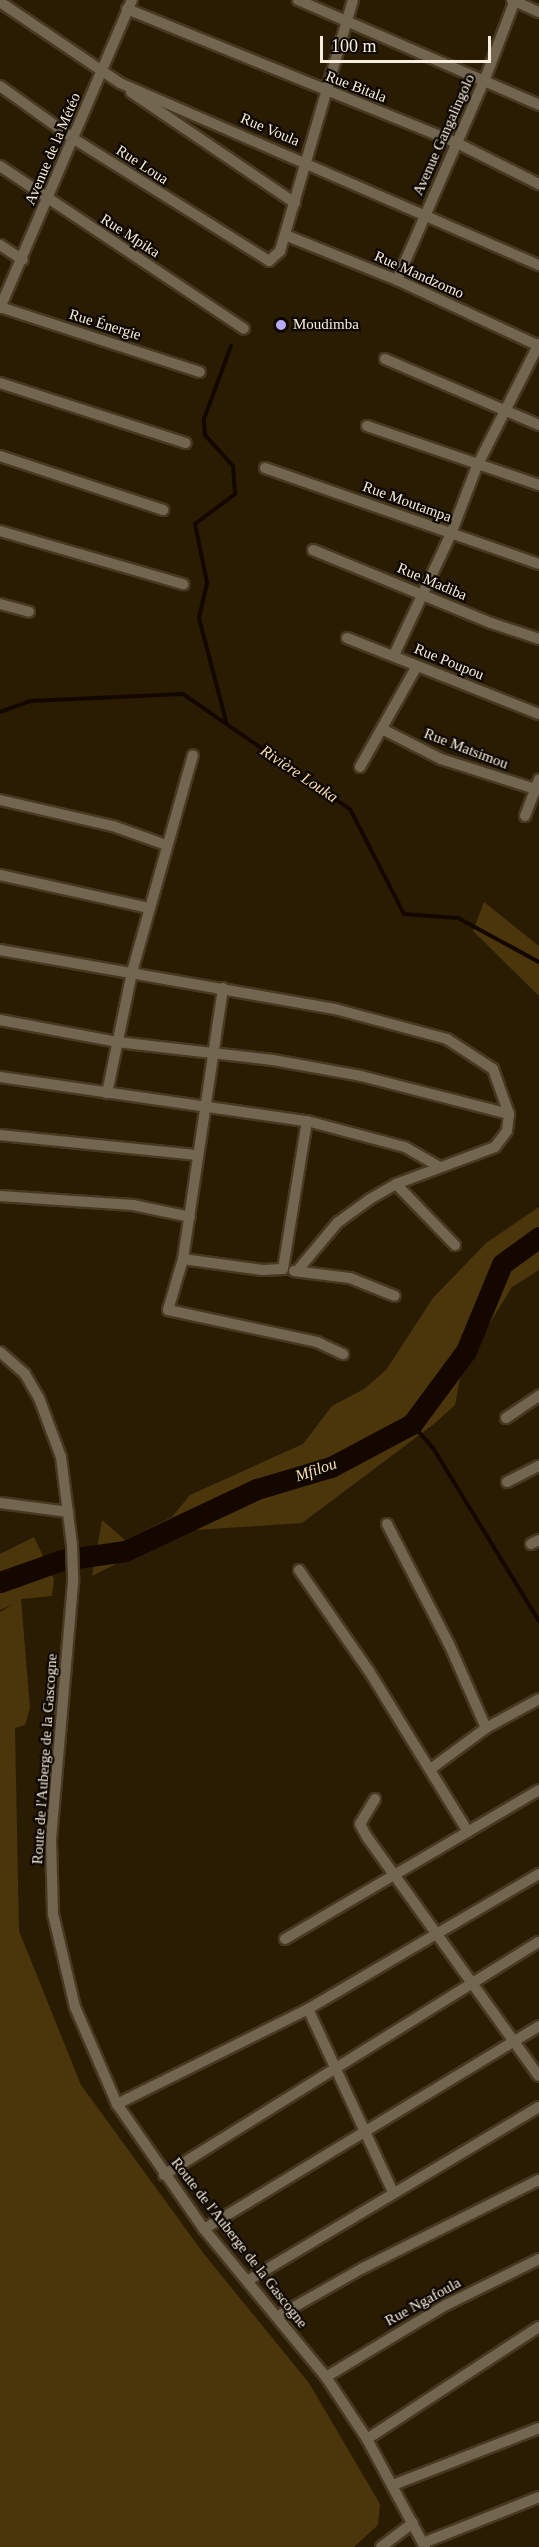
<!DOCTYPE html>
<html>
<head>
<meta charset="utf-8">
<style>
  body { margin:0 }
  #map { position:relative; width:539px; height:2547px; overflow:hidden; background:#2a1c02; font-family:Georgia,serif }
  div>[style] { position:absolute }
  .green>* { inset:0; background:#4b350b }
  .stream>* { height:4px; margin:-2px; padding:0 2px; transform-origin:2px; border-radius:2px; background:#140700 }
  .river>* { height:21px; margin:-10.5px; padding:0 10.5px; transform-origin:10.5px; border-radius:10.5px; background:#140700 }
  .roads { filter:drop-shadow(2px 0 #473921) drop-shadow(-2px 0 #473921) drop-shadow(0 2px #473921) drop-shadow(0 -2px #473921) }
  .minor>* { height:10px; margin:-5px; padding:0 5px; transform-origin:5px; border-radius:5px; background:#736651 }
  .dots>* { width:16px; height:16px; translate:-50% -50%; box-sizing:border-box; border:3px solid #0e0801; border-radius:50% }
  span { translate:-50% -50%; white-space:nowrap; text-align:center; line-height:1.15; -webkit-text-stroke:4.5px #0e0801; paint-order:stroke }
  .street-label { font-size:15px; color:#f8eedf }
  .poi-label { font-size:15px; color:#f8eedf }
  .left { translate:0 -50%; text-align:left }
  .water-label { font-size:16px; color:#fadfb3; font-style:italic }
  .scale { position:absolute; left:320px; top:36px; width:171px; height:27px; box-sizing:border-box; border:3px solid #f8eedf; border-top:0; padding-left:8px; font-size:18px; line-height:21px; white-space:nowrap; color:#f8eedf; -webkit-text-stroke:4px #0e0801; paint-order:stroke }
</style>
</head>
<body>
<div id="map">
  <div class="green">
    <i style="clip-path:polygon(484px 902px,539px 946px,539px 996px,473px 931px)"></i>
    <i style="clip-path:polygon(539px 1207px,539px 1270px,512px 1287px,462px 1369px,455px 1405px,434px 1424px,302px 1523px,181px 1531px,92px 1576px,102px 1520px,125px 1540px,172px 1517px,190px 1495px,303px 1444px,332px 1406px,364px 1389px,386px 1370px,433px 1298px,486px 1243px)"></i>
    <i style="clip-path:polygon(34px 1537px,54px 1579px,52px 1596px,21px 1599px,30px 1708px,25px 1725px,15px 1728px,19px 1931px,81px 2085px,204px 2254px,309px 2383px,380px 2504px,378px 2525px,354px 2547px,0 2547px,0 1612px,13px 1604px,0 1610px,0 1554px)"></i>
  </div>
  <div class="stream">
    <i style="left:0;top:712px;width:32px;rotate:-20deg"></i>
    <i style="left:30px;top:701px;width:153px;rotate:-2.6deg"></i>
    <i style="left:183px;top:694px;width:203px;rotate:34.6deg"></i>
    <i style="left:350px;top:809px;width:118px;rotate:62.8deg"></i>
    <i style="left:404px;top:914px;width:54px;rotate:4.2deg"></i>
    <i style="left:458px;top:918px;width:92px;rotate:28.5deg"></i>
    <i style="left:226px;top:721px;width:106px;rotate:-104.7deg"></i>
    <i style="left:199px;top:618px;width:37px;rotate:-77deg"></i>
    <i style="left:207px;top:582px;width:59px;rotate:-101.7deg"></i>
    <i style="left:195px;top:524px;width:50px;rotate:-36.9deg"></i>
    <i style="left:235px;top:494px;width:28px;rotate:-94deg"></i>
    <i style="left:233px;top:466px;width:42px;rotate:-132.1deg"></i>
    <i style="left:205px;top:435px;width:16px;rotate:-94deg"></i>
    <i style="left:204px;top:419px;width:78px;rotate:-69.7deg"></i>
    <i style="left:412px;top:1424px;width:32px;rotate:49deg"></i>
    <i style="left:433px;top:1448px;width:203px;rotate:58.5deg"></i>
  </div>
  <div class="river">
    <i style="left:0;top:1582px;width:66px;rotate:-19.5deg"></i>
    <i style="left:62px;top:1560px;width:64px;rotate:-8.1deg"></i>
    <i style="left:125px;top:1551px;width:146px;rotate:-25.2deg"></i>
    <i style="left:257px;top:1489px;width:77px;rotate:-16.6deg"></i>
    <i style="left:331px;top:1467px;width:92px;rotate:-28deg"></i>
    <i style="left:412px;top:1424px;width:91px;rotate:-53.5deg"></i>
    <i style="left:466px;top:1351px;width:94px;rotate:-67.5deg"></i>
    <i style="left:502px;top:1264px;width:46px;rotate:-36.1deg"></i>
  </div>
  <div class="roads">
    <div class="minor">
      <i style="left:298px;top:0;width:263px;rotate:23.5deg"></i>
      <i style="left:512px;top:0;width:30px;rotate:24deg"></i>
      <i style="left:0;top:2px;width:145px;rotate:34deg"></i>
      <i style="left:120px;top:83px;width:457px;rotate:23.5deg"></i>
      <i style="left:127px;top:9px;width:356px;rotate:22.1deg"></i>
      <i style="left:457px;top:143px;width:92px;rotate:26.6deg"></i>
      <i style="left:0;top:86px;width:91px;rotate:35.6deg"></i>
      <i style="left:74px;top:139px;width:230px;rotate:32deg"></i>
      <i style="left:269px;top:261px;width:15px;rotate:-42deg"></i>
      <i style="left:280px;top:251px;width:261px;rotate:-73.8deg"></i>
      <i style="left:131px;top:92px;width:198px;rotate:34.1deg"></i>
      <i style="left:0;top:166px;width:293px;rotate:33.7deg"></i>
      <i style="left:285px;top:235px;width:121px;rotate:21.9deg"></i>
      <i style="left:397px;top:280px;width:157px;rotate:24.9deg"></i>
      <i style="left:0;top:245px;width:27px;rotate:33deg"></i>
      <i style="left:397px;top:280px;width:219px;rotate:-66.4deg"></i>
      <i style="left:485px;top:79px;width:85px;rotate:-69.2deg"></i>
      <i style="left:0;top:307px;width:210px;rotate:18deg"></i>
      <i style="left:0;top:308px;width:335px;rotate:-66.8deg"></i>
      <i style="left:385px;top:359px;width:168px;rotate:23.2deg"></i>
      <i style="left:0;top:383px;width:195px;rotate:17.9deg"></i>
      <i style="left:367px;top:426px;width:182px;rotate:18.9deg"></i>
      <i style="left:0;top:456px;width:172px;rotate:18.3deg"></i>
      <i style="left:265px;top:468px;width:290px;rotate:19.3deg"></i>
      <i style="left:0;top:531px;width:191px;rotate:16.2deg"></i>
      <i style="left:313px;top:550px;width:192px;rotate:22.3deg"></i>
      <i style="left:491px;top:623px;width:51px;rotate:18.4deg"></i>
      <i style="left:0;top:604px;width:30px;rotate:15deg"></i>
      <i style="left:347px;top:638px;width:206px;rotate:21.6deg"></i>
      <i style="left:394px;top:655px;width:134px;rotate:-64.8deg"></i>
      <i style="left:451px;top:534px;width:73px;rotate:-69.1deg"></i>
      <i style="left:477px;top:466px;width:137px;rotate:-63.1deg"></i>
      <i style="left:384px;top:730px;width:64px;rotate:27deg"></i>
      <i style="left:441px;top:759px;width:103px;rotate:17.6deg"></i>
      <i style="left:360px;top:767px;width:116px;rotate:-60.6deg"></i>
      <i style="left:0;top:800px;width:116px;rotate:13deg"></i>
      <i style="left:113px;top:826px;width:56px;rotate:19.7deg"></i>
      <i style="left:525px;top:816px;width:39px;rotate:-69deg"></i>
      <i style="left:0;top:875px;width:153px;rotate:12.5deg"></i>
      <i style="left:0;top:950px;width:340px;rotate:10deg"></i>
      <i style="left:335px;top:1009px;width:116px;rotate:15deg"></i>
      <i style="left:447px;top:1039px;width:55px;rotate:33.1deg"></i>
      <i style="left:493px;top:1069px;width:48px;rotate:70.4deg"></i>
      <i style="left:509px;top:1114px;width:17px;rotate:97deg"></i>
      <i style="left:507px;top:1131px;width:20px;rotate:127deg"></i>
      <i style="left:495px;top:1147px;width:106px;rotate:159.5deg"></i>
      <i style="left:396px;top:1184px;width:30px;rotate:150deg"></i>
      <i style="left:370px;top:1199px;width:39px;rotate:144deg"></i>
      <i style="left:338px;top:1222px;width:64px;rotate:129.9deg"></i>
      <i style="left:223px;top:988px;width:274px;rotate:98.4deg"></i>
      <i style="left:183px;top:1259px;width:53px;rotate:106.4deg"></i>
      <i style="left:168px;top:1310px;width:152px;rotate:12.1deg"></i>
      <i style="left:317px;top:1342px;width:29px;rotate:25deg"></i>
      <i style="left:0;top:1020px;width:119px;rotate:10.6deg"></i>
      <i style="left:117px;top:1042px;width:157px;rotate:6.6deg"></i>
      <i style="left:273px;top:1060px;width:89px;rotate:10.3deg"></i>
      <i style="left:361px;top:1076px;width:153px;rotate:14.4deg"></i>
      <i style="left:0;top:1077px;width:310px;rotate:8.2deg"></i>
      <i style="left:307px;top:1121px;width:101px;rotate:14.9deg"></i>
      <i style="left:405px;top:1147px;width:38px;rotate:30deg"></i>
      <i style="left:107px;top:1093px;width:124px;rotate:-78.3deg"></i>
      <i style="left:132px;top:972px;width:225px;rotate:-74.3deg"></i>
      <i style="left:0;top:1135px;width:199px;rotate:5.8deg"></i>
      <i style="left:396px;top:1184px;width:85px;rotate:46deg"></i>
      <i style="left:0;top:1196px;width:133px;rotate:3.9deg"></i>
      <i style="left:133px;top:1205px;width:58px;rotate:11.9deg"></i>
      <i style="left:183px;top:1259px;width:80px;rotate:7.9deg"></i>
      <i style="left:262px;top:1270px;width:21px;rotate:-3deg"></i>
      <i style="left:283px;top:1269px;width:150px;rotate:-80.8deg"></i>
      <i style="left:294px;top:1271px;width:56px;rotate:7.1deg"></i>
      <i style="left:350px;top:1278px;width:48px;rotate:21.8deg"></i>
      <i style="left:0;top:1352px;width:33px;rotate:41deg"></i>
      <i style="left:25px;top:1374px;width:28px;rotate:60deg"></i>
      <i style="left:39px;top:1398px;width:63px;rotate:69.6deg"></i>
      <i style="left:61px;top:1457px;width:89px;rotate:82.9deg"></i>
      <i style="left:72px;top:1545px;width:38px;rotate:88deg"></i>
      <i style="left:73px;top:1583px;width:259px;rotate:94.9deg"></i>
      <i style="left:51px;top:1841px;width:73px;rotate:88.4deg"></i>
      <i style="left:53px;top:1914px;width:96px;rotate:76.7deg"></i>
      <i style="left:75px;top:2007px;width:106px;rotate:66.6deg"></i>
      <i style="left:117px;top:2104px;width:152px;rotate:55.2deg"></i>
      <i style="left:204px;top:2229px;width:192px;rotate:50.5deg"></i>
      <i style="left:326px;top:2377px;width:74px;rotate:56.5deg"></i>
      <i style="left:367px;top:2439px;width:123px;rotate:61.8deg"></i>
      <i style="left:506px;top:1418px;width:40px;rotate:-34deg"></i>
      <i style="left:507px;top:1482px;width:36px;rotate:-27deg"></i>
      <i style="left:0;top:1503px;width:69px;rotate:7.5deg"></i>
      <i style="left:387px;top:1524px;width:135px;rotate:62.7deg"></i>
      <i style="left:449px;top:1644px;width:92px;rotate:66.2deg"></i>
      <i style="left:531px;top:1544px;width:9px;rotate:-27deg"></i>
      <i style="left:299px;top:1570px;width:123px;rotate:55.3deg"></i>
      <i style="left:369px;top:1671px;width:189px;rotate:58.4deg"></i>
      <i style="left:432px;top:1768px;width:67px;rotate:-36.5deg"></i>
      <i style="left:486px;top:1728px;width:60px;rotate:-28.7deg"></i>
      <i style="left:375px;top:1799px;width:29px;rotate:121deg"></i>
      <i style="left:360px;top:1824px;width:15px;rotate:62deg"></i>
      <i style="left:367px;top:1837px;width:294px;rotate:54.3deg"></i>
      <i style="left:285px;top:1939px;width:294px;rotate:-30.4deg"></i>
      <i style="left:308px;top:2009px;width:202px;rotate:65.1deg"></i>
      <i style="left:117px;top:2104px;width:213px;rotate:-26.4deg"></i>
      <i style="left:308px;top:2009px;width:268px;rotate:-30.3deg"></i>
      <i style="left:164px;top:2175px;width:441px;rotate:-31.9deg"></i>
      <i style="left:204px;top:2229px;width:392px;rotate:-31.2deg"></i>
      <i style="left:247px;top:2281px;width:340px;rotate:-30.8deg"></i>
      <i style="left:278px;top:2316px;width:98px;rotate:-29.5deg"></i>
      <i style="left:363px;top:2268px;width:197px;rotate:-26.6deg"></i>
      <i style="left:326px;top:2377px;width:140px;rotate:-31deg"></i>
      <i style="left:446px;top:2305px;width:104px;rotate:-26.3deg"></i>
      <i style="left:367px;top:2439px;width:205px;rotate:-33.1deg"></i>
      <i style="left:393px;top:2485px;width:157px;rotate:-21.3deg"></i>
      <i style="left:423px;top:2543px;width:125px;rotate:-21.6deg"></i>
      <i style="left:381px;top:2547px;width:40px;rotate:-37deg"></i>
    </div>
  </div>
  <div class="dots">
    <i style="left:281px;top:325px;background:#b6acf8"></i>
  </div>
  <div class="street-label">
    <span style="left:356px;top:87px;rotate:21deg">Rue Bitala</span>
    <span style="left:270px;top:130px;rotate:23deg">Rue Voula</span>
    <span style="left:444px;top:135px;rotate:-66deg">Avenue Gangalingolo</span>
    <span style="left:53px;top:149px;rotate:-67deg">Avenue de la Météo</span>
    <span style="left:142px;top:165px;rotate:33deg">Rue Loua</span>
    <span style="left:130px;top:236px;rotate:33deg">Rue Mpika</span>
    <span style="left:419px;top:275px;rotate:24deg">Rue Mandzomo</span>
    <span style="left:105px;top:325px;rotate:17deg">Rue Énergie</span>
    <span style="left:407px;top:502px;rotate:20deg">Rue Moutampa</span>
    <span style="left:432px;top:582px;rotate:23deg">Rue Madiba</span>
    <span style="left:449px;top:662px;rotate:22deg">Rue Poupou</span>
    <span style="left:466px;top:749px;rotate:21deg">Rue Matsimou</span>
    <span style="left:45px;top:1759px;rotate:-86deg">Route de l'Auberge de la Gascogne</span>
    <span style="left:239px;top:2243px;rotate:52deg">Route de l'Auberge de la Gascogne</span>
    <span style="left:423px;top:2302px;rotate:-29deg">Rue Ngafoula</span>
  </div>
  <div class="poi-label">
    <span class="left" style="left:293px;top:325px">Moudimba</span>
  </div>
  <div class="water-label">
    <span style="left:299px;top:774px;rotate:34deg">Rivière Louka</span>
    <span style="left:316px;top:1470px;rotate:-19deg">Mfilou</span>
  </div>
  <div class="scale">100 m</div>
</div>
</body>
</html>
